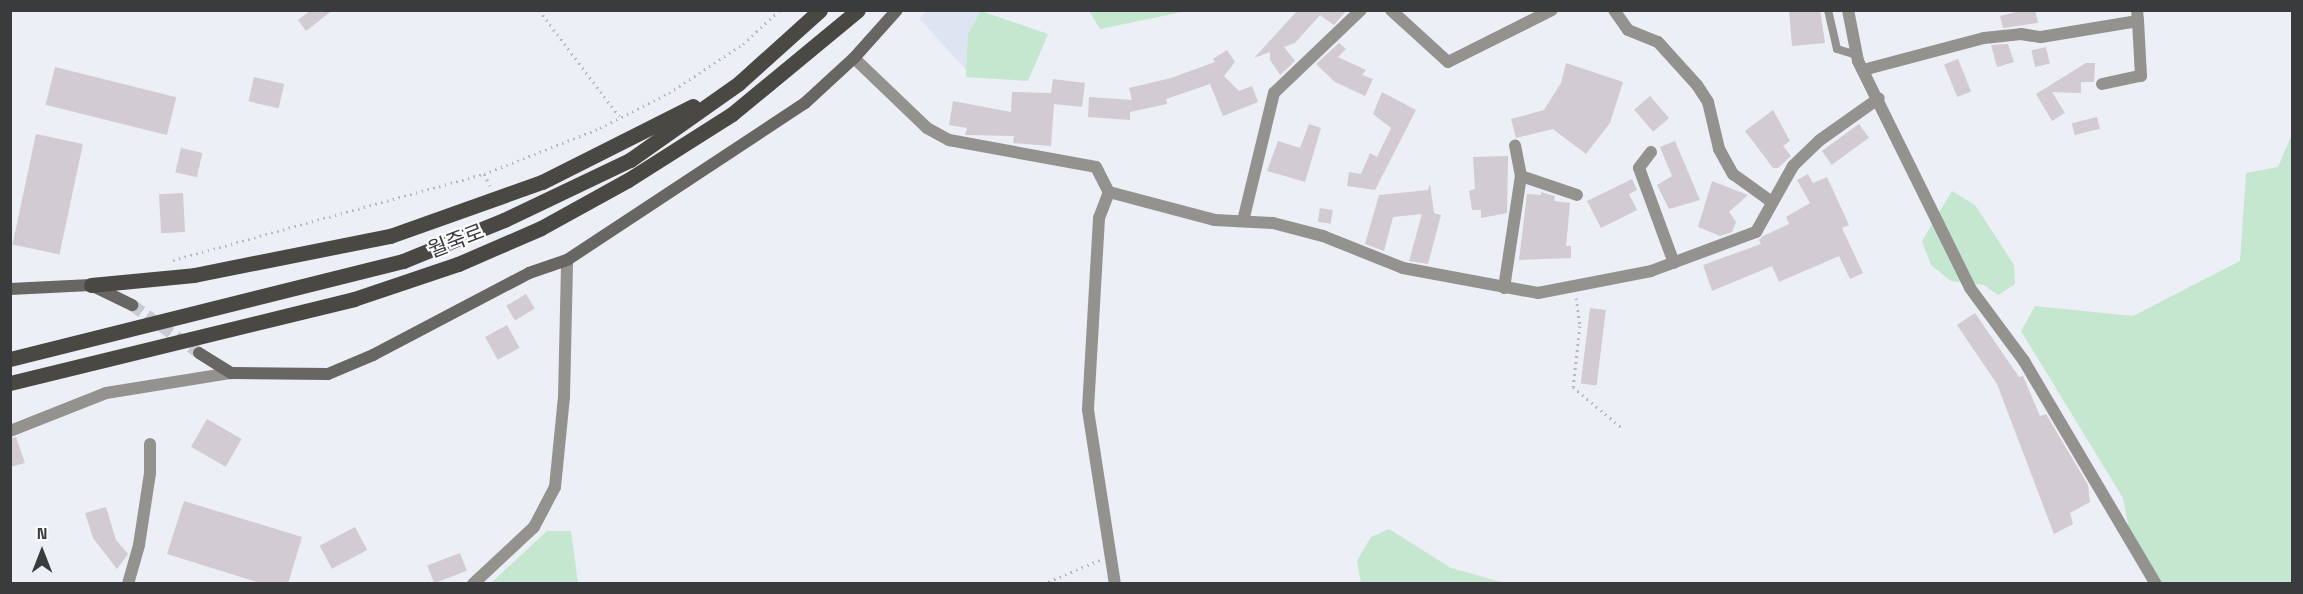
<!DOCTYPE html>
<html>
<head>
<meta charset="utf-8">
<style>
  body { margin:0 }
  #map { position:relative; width:2303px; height:594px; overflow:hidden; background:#eceff6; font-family:"Space Grotesk","Noto Sans KR",sans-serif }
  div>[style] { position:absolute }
  .built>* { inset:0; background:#dee4f1 }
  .green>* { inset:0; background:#c5e6cf }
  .building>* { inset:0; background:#d2cbd1; transform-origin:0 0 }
  .secondary-tunnel>* { height:12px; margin-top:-6px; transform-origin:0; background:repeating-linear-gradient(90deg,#c8cbd1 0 12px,transparent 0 18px) }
  .path>* { height:3px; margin-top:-1.5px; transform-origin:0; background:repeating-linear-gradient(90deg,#b5b8be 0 1.5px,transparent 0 6px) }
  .lane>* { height:8px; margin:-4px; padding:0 4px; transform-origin:4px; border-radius:4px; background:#93928f }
  .street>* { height:12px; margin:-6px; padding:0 6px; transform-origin:6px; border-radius:6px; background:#93928f }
  .secondary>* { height:12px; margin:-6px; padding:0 6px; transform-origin:6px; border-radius:6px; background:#686662 }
  .primary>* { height:15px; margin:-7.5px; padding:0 7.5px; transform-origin:7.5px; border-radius:7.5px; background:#4a4843 }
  span { translate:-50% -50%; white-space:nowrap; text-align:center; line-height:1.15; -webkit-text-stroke:4.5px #fcfcfe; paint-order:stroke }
  .street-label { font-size:21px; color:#393b3d }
  .frame { position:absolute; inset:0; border:12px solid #393b3d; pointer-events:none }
  .north { position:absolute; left:12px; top:522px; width:60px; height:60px; -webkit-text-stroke:4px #fcfcfe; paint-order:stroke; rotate:0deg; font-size:16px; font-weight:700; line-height:24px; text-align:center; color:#393b3d }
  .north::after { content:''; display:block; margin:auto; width:21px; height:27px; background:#393b3d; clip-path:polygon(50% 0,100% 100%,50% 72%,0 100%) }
</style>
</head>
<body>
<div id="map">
  <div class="built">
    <i style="clip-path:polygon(927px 11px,981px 11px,968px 34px,967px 71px,919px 18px)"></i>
  </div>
  <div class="green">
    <i style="clip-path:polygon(981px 11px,1048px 34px,1028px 81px,966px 77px,968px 34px)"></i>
    <i style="clip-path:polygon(1089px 11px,1187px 11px,1100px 29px)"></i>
    <i style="clip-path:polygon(2292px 134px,2292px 583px,2160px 583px,2132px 544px,2123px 498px,2021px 331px,2035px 306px,2133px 316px,2240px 261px,2246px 173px,2278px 167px)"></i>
    <i style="clip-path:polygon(1952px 191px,1975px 205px,2014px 265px,2015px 284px,1998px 295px,1984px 285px,1951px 281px,1931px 265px,1922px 241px)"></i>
    <i style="clip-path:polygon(1389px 529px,1451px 568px,1505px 583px,1361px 583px,1357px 561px,1371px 537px)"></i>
    <i style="clip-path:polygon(547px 531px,571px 531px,578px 583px,491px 583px)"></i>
  </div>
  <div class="building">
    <i style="clip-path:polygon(311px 10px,333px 10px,306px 31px,298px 20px)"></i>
    <i style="clip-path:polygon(1298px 10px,1347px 10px,1334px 25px,1320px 15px,1295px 43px,1284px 47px,1295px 61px,1280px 75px,1270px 60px,1270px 52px,1254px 58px)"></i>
    <i style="clip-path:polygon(1789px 10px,1820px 10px,1825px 43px,1792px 46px)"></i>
    <i style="clip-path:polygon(2025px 10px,2035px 10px,2038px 23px,2003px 28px,2000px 16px)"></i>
    <i style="clip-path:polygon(1339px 43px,1346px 49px,1338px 57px,1366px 70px,1362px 75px,1373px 79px,1365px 96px,1335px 82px,1316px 64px)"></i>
    <i style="clip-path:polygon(2008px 44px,2014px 62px,1997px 67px,1991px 45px)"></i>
    <i style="left:2046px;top:47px;width:17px;height:15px;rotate:77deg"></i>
    <i style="clip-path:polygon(1227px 50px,1235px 62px,1224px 76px,1239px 91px,1252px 86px,1258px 102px,1223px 116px,1210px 84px,1166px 99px,1167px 104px,1130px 112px,1130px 120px,1088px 117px,1089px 97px,1132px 100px,1129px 88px,1171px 78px,1215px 62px,1213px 59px)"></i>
    <i style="left:1958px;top:59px;width:35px;height:15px;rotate:68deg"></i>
    <i style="clip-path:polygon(1566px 63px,1623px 82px,1610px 123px,1586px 154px,1553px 129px,1516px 138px,1511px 119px,1544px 110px,1561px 83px)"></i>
    <i style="clip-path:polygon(2086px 63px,2095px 63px,2094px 82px,2081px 82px,2081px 93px,2052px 92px,2065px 113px,2052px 121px,2036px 94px)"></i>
    <i style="left:55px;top:67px;width:125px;height:39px;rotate:14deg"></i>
    <i style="left:254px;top:77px;width:31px;height:25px;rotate:13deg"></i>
    <i style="clip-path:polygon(1053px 79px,1085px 83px,1082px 107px,1054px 104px,1051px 146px,1013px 143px,1014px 136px,965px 135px,967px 128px,949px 125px,953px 101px,1011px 112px,1012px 92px,1051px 93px)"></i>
    <i style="clip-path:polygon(1382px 92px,1416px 110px,1375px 190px,1347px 186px,1349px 172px,1361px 174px,1370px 153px,1377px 157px,1391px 128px,1373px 114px)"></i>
    <i style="left:1650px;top:96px;width:29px;height:21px;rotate:49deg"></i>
    <i style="clip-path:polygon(1773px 110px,1790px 141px,1783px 146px,1791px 156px,1778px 168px,1773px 168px,1745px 131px)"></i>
    <i style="left:2097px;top:117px;width:12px;height:26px;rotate:76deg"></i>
    <i style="clip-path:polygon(1309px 124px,1321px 128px,1305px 182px,1267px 171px,1278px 141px,1300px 148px)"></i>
    <i style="left:1859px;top:124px;width:17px;height:46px;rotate:54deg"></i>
    <i style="left:36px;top:134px;width:48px;height:113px;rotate:12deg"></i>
    <i style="clip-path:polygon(1675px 141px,1700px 200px,1669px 209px,1657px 185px,1672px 176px,1660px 147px)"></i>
    <i style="left:181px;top:148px;width:22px;height:25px;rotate:13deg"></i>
    <i style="clip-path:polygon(1508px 156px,1507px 213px,1481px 218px,1481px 210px,1472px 210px,1469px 191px,1475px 189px,1473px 157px)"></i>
    <i style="clip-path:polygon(1808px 174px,1813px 183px,1827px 177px,1849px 225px,1842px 228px,1863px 273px,1850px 279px,1839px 256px,1779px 282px,1772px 266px,1712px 291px,1703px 265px,1761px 244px,1759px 240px,1763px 236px,1789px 224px,1786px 217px,1810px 203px,1797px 180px)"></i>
    <i style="clip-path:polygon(1632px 179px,1637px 190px,1629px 194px,1637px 210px,1601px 228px,1587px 201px)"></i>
    <i style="clip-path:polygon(1712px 181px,1748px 195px,1729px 212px,1736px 222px,1732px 232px,1720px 236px,1698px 227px)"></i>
    <i style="clip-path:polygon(1430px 184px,1434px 213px,1441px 215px,1428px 264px,1409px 261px,1422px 214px,1393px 217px,1384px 251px,1365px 244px,1379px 195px,1428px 190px)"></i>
    <i style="clip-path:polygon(1541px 192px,1555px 196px,1554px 201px,1570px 203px,1566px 246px,1571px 246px,1571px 258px,1519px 260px,1527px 194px,1541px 195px)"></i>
    <i style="left:183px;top:193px;width:39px;height:24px;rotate:87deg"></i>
    <i style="left:1320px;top:208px;width:13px;height:14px;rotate:9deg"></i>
    <i style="left:526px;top:294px;width:17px;height:23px;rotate:59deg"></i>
    <i style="left:1590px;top:308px;width:16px;height:76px;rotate:7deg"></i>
    <i style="clip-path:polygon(1975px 313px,2019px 377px,2023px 376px,2040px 416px,2046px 414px,2088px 485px,2090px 502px,2070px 513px,2073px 524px,2054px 534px,1997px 384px,1957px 325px)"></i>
    <i style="left:507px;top:325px;width:26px;height:25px;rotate:61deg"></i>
    <i style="left:207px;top:419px;width:40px;height:32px;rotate:30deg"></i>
    <i style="clip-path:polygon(16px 437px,25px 463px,10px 467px,10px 439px)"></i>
    <i style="clip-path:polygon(184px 501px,302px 537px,288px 584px,263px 584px,167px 554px)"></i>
    <i style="clip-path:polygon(106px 507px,116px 540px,128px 554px,117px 569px,93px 538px,85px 513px)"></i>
    <i style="left:355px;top:527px;width:26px;height:40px;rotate:62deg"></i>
    <i style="left:460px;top:553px;width:19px;height:35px;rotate:69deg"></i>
  </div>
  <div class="secondary-tunnel">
    <i style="left:132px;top:305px;width:82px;rotate:35.6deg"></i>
  </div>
  <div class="path">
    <i style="left:539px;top:10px;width:133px;rotate:53deg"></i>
    <i style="left:484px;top:174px;width:13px;rotate:63deg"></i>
    <i style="left:173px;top:260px;width:323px;rotate:-15.5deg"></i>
    <i style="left:484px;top:174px;width:125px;rotate:-21.6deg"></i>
    <i style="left:600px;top:128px;width:77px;rotate:-26.9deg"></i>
    <i style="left:669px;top:93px;width:89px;rotate:-33.5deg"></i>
    <i style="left:743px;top:44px;width:50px;rotate:-42.6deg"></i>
    <i style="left:1576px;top:298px;width:28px;rotate:82deg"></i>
    <i style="left:1580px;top:326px;width:61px;rotate:96.5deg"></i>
    <i style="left:1573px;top:387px;width:64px;rotate:39.9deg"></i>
    <i style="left:1043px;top:584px;width:62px;rotate:-22.8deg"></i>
  </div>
  <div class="lane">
    <i style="left:1828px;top:10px;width:40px;rotate:77deg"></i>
    <i style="left:1837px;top:49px;width:21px;rotate:17deg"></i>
  </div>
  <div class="street">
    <i style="left:1391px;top:10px;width:77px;rotate:42.4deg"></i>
    <i style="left:1448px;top:62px;width:116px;rotate:-26.6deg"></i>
    <i style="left:1614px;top:10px;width:24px;rotate:55deg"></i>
    <i style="left:1628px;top:30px;width:32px;rotate:22deg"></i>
    <i style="left:1658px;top:42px;width:58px;rotate:47.8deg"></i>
    <i style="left:1697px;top:85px;width:20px;rotate:57deg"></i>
    <i style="left:1708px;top:102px;width:48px;rotate:76.8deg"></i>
    <i style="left:1719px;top:149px;width:29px;rotate:61deg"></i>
    <i style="left:1733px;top:174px;width:48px;rotate:35.7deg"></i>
    <i style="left:1848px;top:10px;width:52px;rotate:78.9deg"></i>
    <i style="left:1858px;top:61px;width:253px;rotate:63.7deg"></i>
    <i style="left:1970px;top:288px;width:91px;rotate:53.5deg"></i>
    <i style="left:2024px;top:361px;width:259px;rotate:59.4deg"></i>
    <i style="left:854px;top:58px;width:101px;rotate:43.8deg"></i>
    <i style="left:927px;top:128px;width:25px;rotate:29deg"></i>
    <i style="left:949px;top:140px;width:149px;rotate:10.4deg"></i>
    <i style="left:1096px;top:167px;width:28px;rotate:63deg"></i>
    <i style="left:1109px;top:192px;width:110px;rotate:14.8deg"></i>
    <i style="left:1215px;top:220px;width:58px;rotate:3deg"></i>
    <i style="left:1273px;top:223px;width:52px;rotate:14.6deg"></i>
    <i style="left:1323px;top:236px;width:86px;rotate:21.8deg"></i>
    <i style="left:1403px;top:268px;width:137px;rotate:10.5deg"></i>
    <i style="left:1538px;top:293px;width:115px;rotate:-11deg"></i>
    <i style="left:1651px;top:271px;width:112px;rotate:-20.4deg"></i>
    <i style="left:1756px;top:232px;width:76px;rotate:-60.7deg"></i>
    <i style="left:1793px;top:166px;width:37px;rotate:-44deg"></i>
    <i style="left:1820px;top:140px;width:72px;rotate:-35.4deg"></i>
    <i style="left:1863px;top:70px;width:125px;rotate:-14.8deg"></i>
    <i style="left:1984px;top:38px;width:37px;rotate:-6deg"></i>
    <i style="left:2021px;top:34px;width:20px;rotate:9deg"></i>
    <i style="left:2041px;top:37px;width:98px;rotate:-9.4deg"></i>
    <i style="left:2138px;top:21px;width:11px;rotate:-95deg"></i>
    <i style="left:2102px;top:84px;width:40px;rotate:-12deg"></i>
    <i style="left:2141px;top:76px;width:55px;rotate:-93.1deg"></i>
    <i style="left:1651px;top:152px;width:20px;rotate:127deg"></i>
    <i style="left:1639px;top:168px;width:101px;rotate:69.8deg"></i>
    <i style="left:1521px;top:176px;width:59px;rotate:18.7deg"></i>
    <i style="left:1109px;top:192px;width:28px;rotate:111deg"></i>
    <i style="left:1099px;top:218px;width:192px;rotate:93.3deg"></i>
    <i style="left:1088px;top:410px;width:176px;rotate:81.2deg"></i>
    <i style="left:1243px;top:221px;width:132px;rotate:-76.4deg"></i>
    <i style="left:1274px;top:93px;width:120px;rotate:-43.7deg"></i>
    <i style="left:1504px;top:288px;width:113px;rotate:-81.4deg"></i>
    <i style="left:1521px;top:176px;width:31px;rotate:-101deg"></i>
    <i style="left:10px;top:431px;width:103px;rotate:-21.6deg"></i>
    <i style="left:106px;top:393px;width:127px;rotate:-9.1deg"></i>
    <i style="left:128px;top:584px;width:41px;rotate:-74.2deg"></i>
    <i style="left:139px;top:545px;width:73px;rotate:-81.3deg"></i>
    <i style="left:150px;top:473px;width:29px;rotate:-90deg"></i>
    <i style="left:473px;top:584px;width:83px;rotate:-43.1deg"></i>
    <i style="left:534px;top:527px;width:45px;rotate:-62.3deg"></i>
    <i style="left:555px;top:487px;width:90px;rotate:-84.3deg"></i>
    <i style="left:564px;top:397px;width:137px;rotate:-88.7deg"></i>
  </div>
  <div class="secondary">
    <i style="left:10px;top:289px;width:81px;rotate:-2.8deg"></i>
    <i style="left:91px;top:285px;width:46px;rotate:26deg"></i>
    <i style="left:199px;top:353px;width:38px;rotate:32deg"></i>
    <i style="left:231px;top:373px;width:97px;rotate:0.6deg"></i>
    <i style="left:328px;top:374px;width:49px;rotate:-22.9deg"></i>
    <i style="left:373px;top:355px;width:176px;rotate:-27.7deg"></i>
    <i style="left:529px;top:273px;width:40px;rotate:-18.9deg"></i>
    <i style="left:567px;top:260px;width:285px;rotate:-33.4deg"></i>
    <i style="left:805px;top:103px;width:67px;rotate:-42.6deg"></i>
    <i style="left:854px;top:58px;width:64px;rotate:-48.1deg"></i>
  </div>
  <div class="primary">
    <i style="left:91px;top:285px;width:103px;rotate:-5.5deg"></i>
    <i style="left:194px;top:275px;width:200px;rotate:-11.3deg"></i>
    <i style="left:390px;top:236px;width:161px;rotate:-19.6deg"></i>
    <i style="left:542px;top:182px;width:169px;rotate:-26.7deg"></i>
    <i style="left:10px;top:359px;width:405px;rotate:-14deg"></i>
    <i style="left:403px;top:261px;width:109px;rotate:-22.1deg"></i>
    <i style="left:504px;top:220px;width:140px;rotate:-25.5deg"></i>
    <i style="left:630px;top:160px;width:133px;rotate:-35.2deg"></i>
    <i style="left:739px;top:83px;width:109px;rotate:-42deg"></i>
    <i style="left:10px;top:383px;width:354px;rotate:-13.7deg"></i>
    <i style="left:354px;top:299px;width:110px;rotate:-18.6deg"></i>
    <i style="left:458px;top:264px;width:90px;rotate:-23.4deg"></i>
    <i style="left:541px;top:228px;width:99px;rotate:-28.9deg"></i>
    <i style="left:628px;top:180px;width:123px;rotate:-32.4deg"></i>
    <i style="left:732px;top:114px;width:163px;rotate:-39.5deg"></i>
  </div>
  <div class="street-label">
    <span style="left:456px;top:241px;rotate:-21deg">월죽로</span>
  </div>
  <div class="frame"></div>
  <div class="north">N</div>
</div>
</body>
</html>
